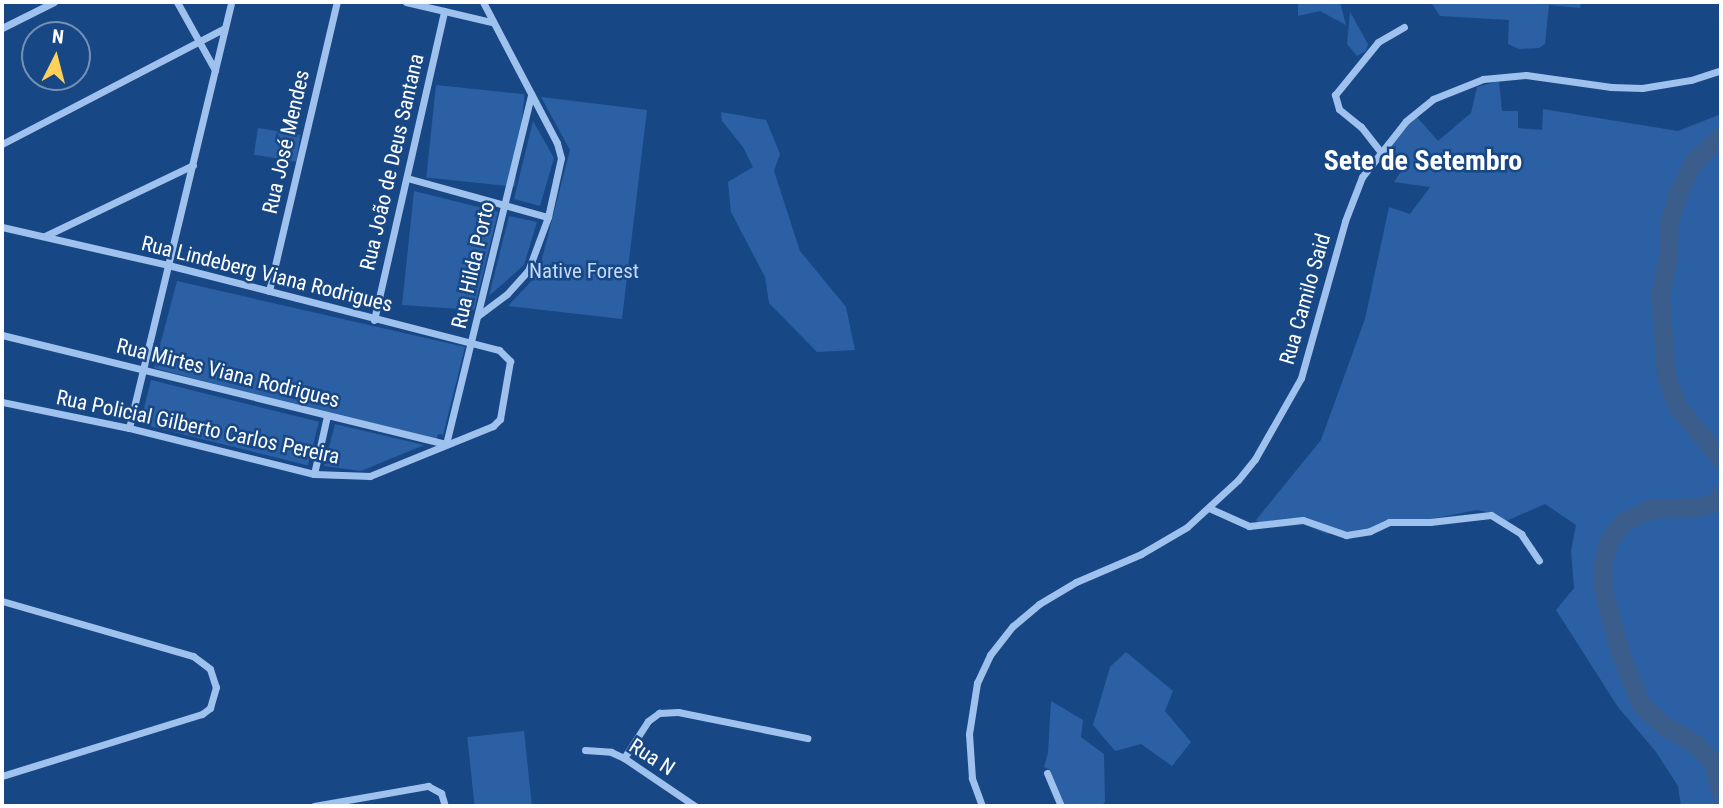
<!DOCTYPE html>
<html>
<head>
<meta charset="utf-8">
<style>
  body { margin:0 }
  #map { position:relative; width:1723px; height:808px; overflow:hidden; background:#184785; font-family:"Roboto Condensed",sans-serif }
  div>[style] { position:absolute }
  .green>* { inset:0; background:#2b60a4; transform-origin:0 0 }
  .river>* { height:19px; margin:-9.5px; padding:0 9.5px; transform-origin:9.5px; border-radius:9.5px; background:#3a5d8c }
  .street>* { height:7px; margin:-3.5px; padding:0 3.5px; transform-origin:3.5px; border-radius:3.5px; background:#9ec1ed }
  span { translate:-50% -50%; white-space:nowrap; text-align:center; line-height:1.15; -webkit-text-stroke:5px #184785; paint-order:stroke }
  .street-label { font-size:21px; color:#fff }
  .park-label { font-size:21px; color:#c3dbf9 }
  .district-label { font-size:28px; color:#fff; font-weight:700 }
  .frame { position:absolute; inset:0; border:4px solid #fff; pointer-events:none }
  .north { position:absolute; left:21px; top:21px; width:70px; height:70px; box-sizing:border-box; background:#184785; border:2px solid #7491b6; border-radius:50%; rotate:6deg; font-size:19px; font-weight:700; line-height:28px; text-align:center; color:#fff }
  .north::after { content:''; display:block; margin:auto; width:24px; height:32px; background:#ffd159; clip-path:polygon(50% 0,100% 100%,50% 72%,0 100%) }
</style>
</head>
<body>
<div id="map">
  <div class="green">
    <i style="clip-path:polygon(1298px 2px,1340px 2px,1346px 25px,1320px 11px,1298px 16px)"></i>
    <i style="clip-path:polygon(1431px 2px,1581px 2px,1580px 8px,1549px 5px,1545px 44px,1539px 48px,1519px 49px,1508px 44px,1509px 20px,1440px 16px)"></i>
    <i style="clip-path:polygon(1350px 12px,1368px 44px,1366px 51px,1357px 56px,1347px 44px)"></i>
    <i style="clip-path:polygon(1499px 81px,1502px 111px,1518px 111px,1518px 128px,1542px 130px,1543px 109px,1678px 131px,1721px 114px,1721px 806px,1681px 806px,1678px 786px,1656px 752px,1618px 707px,1556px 610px,1574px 588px,1571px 551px,1576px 525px,1545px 504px,1506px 521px,1492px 513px,1477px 510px,1416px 522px,1327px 534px,1300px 523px,1263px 527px,1256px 520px,1321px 440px,1365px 319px,1389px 207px,1410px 214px,1430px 187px,1394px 182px,1405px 165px,1384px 155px,1397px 133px,1417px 117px,1438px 141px,1471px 113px,1477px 87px)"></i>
    <i style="left:436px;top:85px;width:89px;height:93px;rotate:6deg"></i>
    <i style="clip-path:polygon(541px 97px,647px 110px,622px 319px,508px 306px,538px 274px,570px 150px)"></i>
    <i style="clip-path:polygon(721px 112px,766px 120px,780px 154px,774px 171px,800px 251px,846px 307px,855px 350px,817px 352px,769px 303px,765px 277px,731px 212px,728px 182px,753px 167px,743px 147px,722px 121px)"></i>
    <i style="clip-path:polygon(533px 121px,554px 158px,540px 206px,514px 199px)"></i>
    <i style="left:258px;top:128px;width:43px;height:27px;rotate:9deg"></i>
    <i style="clip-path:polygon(414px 191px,498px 212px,474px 310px,402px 305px)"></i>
    <i style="clip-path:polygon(509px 216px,537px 222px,524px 265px,489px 296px)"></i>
    <i style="clip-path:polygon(177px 281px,465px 347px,443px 435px,438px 434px,436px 442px,154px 368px)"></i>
    <i style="left:151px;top:380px;width:173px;height:45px;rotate:14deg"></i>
    <i style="clip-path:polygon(335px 424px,424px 445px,361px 471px,324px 466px)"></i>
    <i style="clip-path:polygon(1126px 652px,1173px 691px,1165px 711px,1191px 742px,1172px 766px,1141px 744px,1115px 751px,1093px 725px,1110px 667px)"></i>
    <i style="clip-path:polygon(1051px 701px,1083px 720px,1081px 737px,1104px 754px,1105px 802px,1101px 806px,1064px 806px,1049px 769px,1044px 767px,1048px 753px)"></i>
    <i style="left:524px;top:731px;width:75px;height:57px;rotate:84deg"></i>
  </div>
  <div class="river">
    <i style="left:1721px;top:135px;width:39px;rotate:136deg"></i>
    <i style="left:1693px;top:162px;width:34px;rotate:116deg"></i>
    <i style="left:1678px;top:193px;width:31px;rotate:107deg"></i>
    <i style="left:1669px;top:223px;width:31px;rotate:92deg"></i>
    <i style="left:1668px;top:254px;width:43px;rotate:100.8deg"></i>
    <i style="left:1660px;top:296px;width:80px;rotate:85.7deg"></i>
    <i style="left:1666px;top:376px;width:33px;rotate:69deg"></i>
    <i style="left:1678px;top:407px;width:67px;rotate:50.4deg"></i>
    <i style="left:1721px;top:494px;width:8px;rotate:120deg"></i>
    <i style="left:1717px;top:501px;width:18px;rotate:161deg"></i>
    <i style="left:1700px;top:507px;width:50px;rotate:177.7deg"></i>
    <i style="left:1650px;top:509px;width:29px;rotate:155deg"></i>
    <i style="left:1624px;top:521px;width:22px;rotate:129deg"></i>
    <i style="left:1610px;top:538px;width:25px;rotate:108deg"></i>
    <i style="left:1602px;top:562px;width:28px;rotate:88deg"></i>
    <i style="left:1603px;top:590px;width:64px;rotate:74.7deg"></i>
    <i style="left:1620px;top:652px;width:56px;rotate:68deg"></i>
    <i style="left:1641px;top:704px;width:30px;rotate:44deg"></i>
    <i style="left:1663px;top:725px;width:36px;rotate:30deg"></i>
    <i style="left:1694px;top:743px;width:25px;rotate:45deg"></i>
    <i style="left:1712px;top:761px;width:33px;rotate:74deg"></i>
  </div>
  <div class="street">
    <i style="left:177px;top:2px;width:78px;rotate:60.8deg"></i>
    <i style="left:406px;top:2px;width:87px;rotate:13.2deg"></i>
    <i style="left:2px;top:28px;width:58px;rotate:-26.6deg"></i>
    <i style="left:2px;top:144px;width:251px;rotate:-27.5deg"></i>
    <i style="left:1380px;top:151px;width:31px;rotate:-128deg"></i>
    <i style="left:1361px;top:127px;width:28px;rotate:-141deg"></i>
    <i style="left:1339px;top:109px;width:15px;rotate:-106deg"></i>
    <i style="left:1335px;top:95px;width:68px;rotate:-50.9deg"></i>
    <i style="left:1378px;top:42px;width:30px;rotate:-30deg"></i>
    <i style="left:407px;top:178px;width:146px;rotate:15.5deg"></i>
    <i style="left:2px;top:227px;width:170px;rotate:12.9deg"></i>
    <i style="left:168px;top:265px;width:342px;rotate:14.4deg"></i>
    <i style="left:499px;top:350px;width:16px;rotate:45deg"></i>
    <i style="left:510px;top:361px;width:59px;rotate:99.8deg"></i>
    <i style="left:500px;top:419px;width:10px;rotate:135deg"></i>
    <i style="left:493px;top:426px;width:133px;rotate:157.9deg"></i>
    <i style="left:370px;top:476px;width:56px;rotate:-178deg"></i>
    <i style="left:314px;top:474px;width:191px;rotate:-166deg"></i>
    <i style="left:129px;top:428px;width:130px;rotate:-168.4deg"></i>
    <i style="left:45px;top:236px;width:164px;rotate:-25.6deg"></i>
    <i style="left:269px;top:291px;width:297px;rotate:-76.8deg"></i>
    <i style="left:479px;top:315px;width:35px;rotate:-37deg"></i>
    <i style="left:507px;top:294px;width:31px;rotate:-48deg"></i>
    <i style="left:528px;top:271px;width:58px;rotate:-69.7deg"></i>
    <i style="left:548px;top:217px;width:60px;rotate:-77.6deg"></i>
    <i style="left:561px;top:158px;width:16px;rotate:-105deg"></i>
    <i style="left:557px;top:143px;width:159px;rotate:-117.7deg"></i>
    <i style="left:374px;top:320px;width:317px;rotate:-77.2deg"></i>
    <i style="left:2px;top:335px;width:457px;rotate:13.8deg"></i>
    <i style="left:129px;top:428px;width:438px;rotate:-76.5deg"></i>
    <i style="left:446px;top:444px;width:360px;rotate:-76.3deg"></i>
    <i style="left:314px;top:474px;width:59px;rotate:-77.4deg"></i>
    <i style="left:1209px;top:508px;width:44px;rotate:24.2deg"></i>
    <i style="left:1249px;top:526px;width:54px;rotate:-6.3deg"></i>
    <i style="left:1303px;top:520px;width:46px;rotate:19.2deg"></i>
    <i style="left:1346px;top:535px;width:24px;rotate:-9deg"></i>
    <i style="left:1370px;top:531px;width:21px;rotate:-25deg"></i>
    <i style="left:1389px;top:522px;width:41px"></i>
    <i style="left:1430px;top:522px;width:61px;rotate:-6.5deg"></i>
    <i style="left:1491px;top:515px;width:36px;rotate:32deg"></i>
    <i style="left:1521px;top:534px;width:32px;rotate:56deg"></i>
    <i style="left:2px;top:601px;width:199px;rotate:16.1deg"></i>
    <i style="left:193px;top:656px;width:21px;rotate:37deg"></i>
    <i style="left:210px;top:669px;width:19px;rotate:72deg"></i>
    <i style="left:216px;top:687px;width:22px;rotate:106deg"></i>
    <i style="left:210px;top:708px;width:10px;rotate:143deg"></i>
    <i style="left:202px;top:714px;width:209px;rotate:162.8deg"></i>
    <i style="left:585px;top:750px;width:26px;rotate:4deg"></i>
    <i style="left:611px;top:752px;width:14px;rotate:25deg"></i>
    <i style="left:624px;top:758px;width:86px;rotate:34.1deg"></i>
    <i style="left:624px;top:758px;width:44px;rotate:-57deg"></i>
    <i style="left:648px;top:721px;width:14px;rotate:-36deg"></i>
    <i style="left:659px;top:713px;width:19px;rotate:-3deg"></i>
    <i style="left:678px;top:712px;width:132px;rotate:11.4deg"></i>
    <i style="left:1047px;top:773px;width:36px;rotate:67deg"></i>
    <i style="left:314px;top:806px;width:116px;rotate:-10deg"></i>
    <i style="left:428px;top:786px;width:15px;rotate:28deg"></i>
    <i style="left:441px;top:793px;width:14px;rotate:73deg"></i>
    <i style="left:982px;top:806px;width:30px;rotate:-110deg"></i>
    <i style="left:972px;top:778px;width:44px;rotate:-93.9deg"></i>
    <i style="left:969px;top:734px;width:52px;rotate:-81.1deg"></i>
    <i style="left:977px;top:683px;width:31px;rotate:-65deg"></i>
    <i style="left:990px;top:655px;width:37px;rotate:-52deg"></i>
    <i style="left:1013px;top:626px;width:34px;rotate:-40deg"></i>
    <i style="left:1039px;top:604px;width:43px;rotate:-30.7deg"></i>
    <i style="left:1076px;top:582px;width:71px;rotate:-23.3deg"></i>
    <i style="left:1141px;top:554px;width:53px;rotate:-30.4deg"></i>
    <i style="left:1187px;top:527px;width:69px;rotate:-42.7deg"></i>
    <i style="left:1238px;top:480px;width:27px;rotate:-51deg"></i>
    <i style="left:1255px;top:459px;width:93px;rotate:-60.4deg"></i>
    <i style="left:1301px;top:378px;width:163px;rotate:-74.3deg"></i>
    <i style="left:1345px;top:221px;width:47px;rotate:-68.9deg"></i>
    <i style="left:1362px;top:177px;width:71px;rotate:-51.8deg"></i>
    <i style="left:1406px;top:121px;width:35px;rotate:-39deg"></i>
    <i style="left:1433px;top:99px;width:54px;rotate:-21.8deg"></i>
    <i style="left:1483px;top:79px;width:43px;rotate:-5.3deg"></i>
    <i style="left:1526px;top:75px;width:86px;rotate:8deg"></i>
    <i style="left:1611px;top:87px;width:31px;rotate:2deg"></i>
    <i style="left:1642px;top:88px;width:50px;rotate:-9.3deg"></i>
    <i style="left:1691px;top:80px;width:32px;rotate:-18deg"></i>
  </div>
  <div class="street-label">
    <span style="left:286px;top:142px;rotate:-77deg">Rua José Mendes</span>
    <span style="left:392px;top:162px;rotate:-77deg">Rua João de Deus Santana</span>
    <span style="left:473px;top:265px;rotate:-77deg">Rua Hilda Porto</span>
    <span style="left:267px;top:274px;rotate:14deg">Rua Lindeberg Viana Rodrigues</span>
    <span style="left:1305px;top:299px;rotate:-74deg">Rua Camilo Said</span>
    <span style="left:228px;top:373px;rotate:14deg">Rua Mirtes Viana Rodrigues</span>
    <span style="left:198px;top:427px;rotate:12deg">Rua Policial Gilberto Carlos Pereira</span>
    <span style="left:652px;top:757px;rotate:33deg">Rua N</span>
  </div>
  <div class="park-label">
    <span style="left:584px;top:271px">Native Forest</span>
  </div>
  <div class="district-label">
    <span style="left:1423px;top:161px">Sete de Setembro</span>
  </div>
  <div class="frame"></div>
  <div class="north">N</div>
</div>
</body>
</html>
